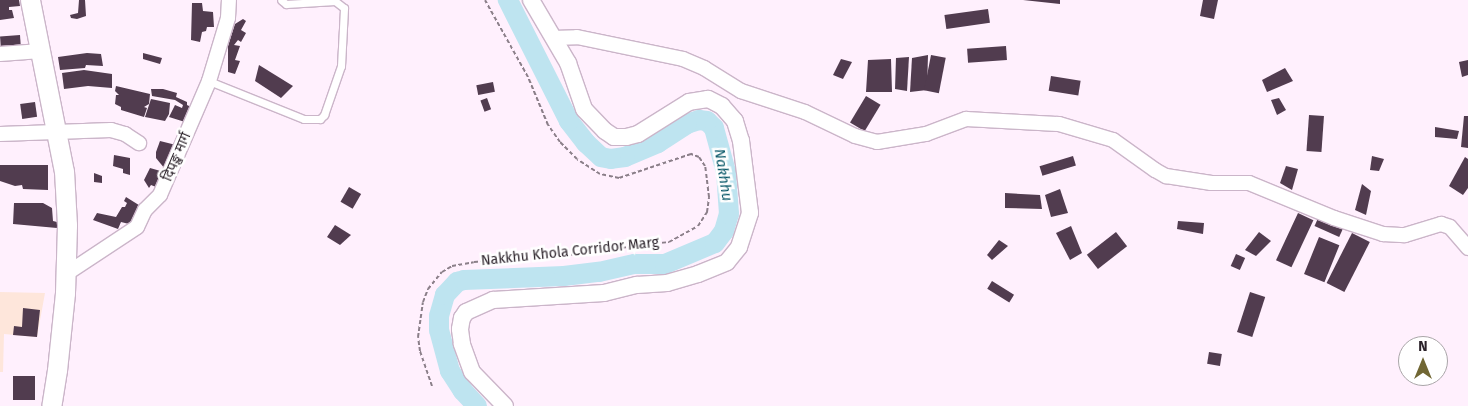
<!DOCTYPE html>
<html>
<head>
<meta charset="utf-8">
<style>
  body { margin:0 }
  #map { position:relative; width:1468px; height:406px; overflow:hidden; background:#fff0fd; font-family:"Fira Sans","Noto Sans Devanagari",sans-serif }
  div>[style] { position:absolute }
  .education>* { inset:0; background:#fee6db }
  .river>* { height:20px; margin:-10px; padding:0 10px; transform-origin:10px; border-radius:10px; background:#bee4f0 }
  .building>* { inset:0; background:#513c4f; transform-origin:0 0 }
  .path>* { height:2px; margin-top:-1px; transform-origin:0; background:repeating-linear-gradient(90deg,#8b7f89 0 4px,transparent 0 6.5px) }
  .roads { filter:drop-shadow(1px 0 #cbb5c9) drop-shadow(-1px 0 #cbb5c9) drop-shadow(0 1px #cbb5c9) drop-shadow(0 -1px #cbb5c9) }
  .service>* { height:7px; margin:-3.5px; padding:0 3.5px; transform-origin:3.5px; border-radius:3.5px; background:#fff }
  .minor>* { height:14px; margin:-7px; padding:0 7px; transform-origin:7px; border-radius:7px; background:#fff }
  .tertiary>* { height:16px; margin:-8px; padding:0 8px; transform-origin:8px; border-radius:8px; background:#fff }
  .secondary>* { height:19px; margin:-9.5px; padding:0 9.5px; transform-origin:9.5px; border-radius:9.5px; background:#fff }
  span { translate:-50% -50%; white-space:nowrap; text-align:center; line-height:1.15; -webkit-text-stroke:5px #fff; paint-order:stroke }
  .street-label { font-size:14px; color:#2a2129 }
  .water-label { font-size:15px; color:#035465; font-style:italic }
  .north { position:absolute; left:1398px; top:336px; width:50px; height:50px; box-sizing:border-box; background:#fff; border:1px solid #aaa6a9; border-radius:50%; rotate:0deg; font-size:14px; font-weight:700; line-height:20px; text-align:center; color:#2a2129 }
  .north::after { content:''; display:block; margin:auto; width:18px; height:22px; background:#716734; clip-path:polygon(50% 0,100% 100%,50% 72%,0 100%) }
</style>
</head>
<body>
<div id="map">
  <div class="education">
    <i style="clip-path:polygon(0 292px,45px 293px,37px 337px,4px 334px,3px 372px,0 372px)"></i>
  </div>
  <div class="river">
    <i style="left:477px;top:406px;width:21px;rotate:-133deg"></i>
    <i style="left:463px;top:391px;width:24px;rotate:-123deg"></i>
    <i style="left:450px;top:371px;width:42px;rotate:-105deg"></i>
    <i style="left:439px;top:330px;width:14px;rotate:-90deg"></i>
    <i style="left:439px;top:316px;width:22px;rotate:-74deg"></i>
    <i style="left:445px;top:295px;width:18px;rotate:-47deg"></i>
    <i style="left:457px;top:282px;width:7px;rotate:-16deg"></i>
    <i style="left:464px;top:280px;width:100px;rotate:-2.3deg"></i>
    <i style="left:564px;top:276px;width:35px;rotate:-7deg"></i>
    <i style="left:599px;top:272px;width:37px;rotate:-13deg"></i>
    <i style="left:635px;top:264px;width:30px"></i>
    <i style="left:665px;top:264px;width:54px;rotate:-22.8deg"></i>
    <i style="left:715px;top:243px;width:15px;rotate:-53deg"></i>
    <i style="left:724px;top:231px;width:18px;rotate:-74deg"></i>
    <i style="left:729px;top:214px;width:42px;rotate:-94.1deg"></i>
    <i style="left:726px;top:172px;width:46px;rotate:-105.3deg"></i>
    <i style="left:714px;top:128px;width:10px;rotate:-135deg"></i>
    <i style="left:707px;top:121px;width:8px;rotate:-173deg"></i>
    <i style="left:699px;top:120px;width:13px;rotate:162deg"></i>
    <i style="left:687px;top:124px;width:35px;rotate:147deg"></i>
    <i style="left:658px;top:143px;width:36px;rotate:157deg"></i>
    <i style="left:625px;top:157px;width:14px;rotate:172deg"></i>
    <i style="left:611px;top:159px;width:10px;rotate:-169deg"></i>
    <i style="left:601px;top:157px;width:21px;rotate:-137deg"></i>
    <i style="left:586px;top:143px;width:28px;rotate:-128deg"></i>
    <i style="left:569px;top:121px;width:136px;rotate:-116.8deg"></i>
  </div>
  <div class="building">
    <i style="clip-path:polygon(0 0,19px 0,20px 6px,9px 7px,9px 10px,12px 10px,14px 18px,0 20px)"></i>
    <i style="clip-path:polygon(79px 0,85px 0,86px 16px,77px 19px,71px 18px,70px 15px,78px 13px)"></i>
    <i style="clip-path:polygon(1023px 0,1060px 0,1060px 4px)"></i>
    <i style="clip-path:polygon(1203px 0,1218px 0,1214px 19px,1200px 16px)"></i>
    <i style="clip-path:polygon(192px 3px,202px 3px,203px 11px,213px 12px,214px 27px,207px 27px,206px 31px,202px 32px,200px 42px,191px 40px)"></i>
    <i style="left:988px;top:9px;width:14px;height:44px;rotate:82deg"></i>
    <i style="clip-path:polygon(243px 19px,246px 21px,241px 30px,246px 33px,241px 42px,238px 40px,234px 45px,240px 46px,235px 60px,240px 61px,235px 74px,228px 72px,228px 46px,235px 24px)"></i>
    <i style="left:20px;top:35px;width:14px;height:20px;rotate:86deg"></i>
    <i style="left:1006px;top:46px;width:14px;height:39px;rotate:86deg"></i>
    <i style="clip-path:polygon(87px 53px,101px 54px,103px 66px,86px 65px,85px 68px,60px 70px,58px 57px)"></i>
    <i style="clip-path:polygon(143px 53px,162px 58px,160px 64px,143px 59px)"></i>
    <i style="clip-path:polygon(928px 55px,927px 90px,910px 92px,912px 58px)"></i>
    <i style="left:931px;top:55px;width:15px;height:36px;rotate:11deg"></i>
    <i style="clip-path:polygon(909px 57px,907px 91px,895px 89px,896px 58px)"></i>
    <i style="clip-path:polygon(841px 59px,852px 62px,843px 79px,833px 75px)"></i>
    <i style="clip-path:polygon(891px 59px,892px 92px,866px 92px,868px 60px)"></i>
    <i style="clip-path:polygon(1468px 60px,1468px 75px,1462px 77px,1459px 62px)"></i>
    <i style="clip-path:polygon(259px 65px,293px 86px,281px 98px,255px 81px)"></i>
    <i style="clip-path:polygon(1285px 68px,1293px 81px,1267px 92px,1262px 80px)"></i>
    <i style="clip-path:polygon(84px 70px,112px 74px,112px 88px,88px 86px,64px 89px,62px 73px)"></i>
    <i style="left:1051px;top:76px;width:30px;height:15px;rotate:9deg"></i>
    <i style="left:493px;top:82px;width:10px;height:17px;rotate:79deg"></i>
    <i style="clip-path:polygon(116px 86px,150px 94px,149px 104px,144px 107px,147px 108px,144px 117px,121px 110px,121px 107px,115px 104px,116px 95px,119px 95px,115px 91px)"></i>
    <i style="clip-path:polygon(151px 89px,163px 89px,177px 93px,176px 97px,187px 102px,187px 105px,191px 107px,185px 122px,169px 117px,175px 105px,182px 108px,183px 105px,175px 100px,152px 96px)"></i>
    <i style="left:866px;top:96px;width:17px;height:31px;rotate:31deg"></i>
    <i style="left:487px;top:98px;width:12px;height:7px;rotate:70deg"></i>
    <i style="clip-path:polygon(1279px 98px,1286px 110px,1277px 115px,1271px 100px)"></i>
    <i style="clip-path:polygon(151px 99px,170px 103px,169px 114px,165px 121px,145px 117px)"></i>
    <i style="left:35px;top:102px;width:15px;height:15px;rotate:82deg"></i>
    <i style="left:1309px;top:115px;width:15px;height:36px;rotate:4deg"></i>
    <i style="clip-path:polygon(1464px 116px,1468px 116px,1468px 148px,1461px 147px)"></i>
    <i style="clip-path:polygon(1435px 127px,1459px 131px,1457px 139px,1435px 137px)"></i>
    <i style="clip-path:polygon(160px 141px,176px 145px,165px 169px,156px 158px,156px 152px)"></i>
    <i style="clip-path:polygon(114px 155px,130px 158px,130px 175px,123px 173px,123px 169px,113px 166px)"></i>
    <i style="left:1073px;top:156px;width:10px;height:35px;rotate:73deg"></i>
    <i style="clip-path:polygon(1372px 156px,1384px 159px,1379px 171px,1370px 170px)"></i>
    <i style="clip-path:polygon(1465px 157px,1468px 159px,1468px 188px,1463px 195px,1449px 186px)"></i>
    <i style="clip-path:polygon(0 165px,48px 165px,48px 190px,23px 189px,22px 185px,15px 186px,0 181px)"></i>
    <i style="clip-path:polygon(1286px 166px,1298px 169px,1292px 190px,1280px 183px)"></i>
    <i style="clip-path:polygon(150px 168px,164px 172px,156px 187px,151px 185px,149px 188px,144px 180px)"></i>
    <i style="clip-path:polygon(94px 173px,102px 176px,102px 183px,94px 182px)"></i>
    <i style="clip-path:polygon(1362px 184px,1371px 191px,1366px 215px,1355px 210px)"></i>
    <i style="left:349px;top:187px;width:14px;height:17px;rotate:30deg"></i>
    <i style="clip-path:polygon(1060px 189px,1068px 213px,1051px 217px,1045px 195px)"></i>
    <i style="clip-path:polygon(1005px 193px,1040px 195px,1042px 209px,1005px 208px)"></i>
    <i style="clip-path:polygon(126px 197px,142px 207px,129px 224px,121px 222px,118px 229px,93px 220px,97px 213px,116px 217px,122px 207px,125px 207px,127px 203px,124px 201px)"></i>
    <i style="clip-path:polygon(14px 203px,43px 203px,52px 208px,53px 221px,57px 222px,57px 228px,13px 224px)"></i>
    <i style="left:1298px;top:213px;width:17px;height:52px;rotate:25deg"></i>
    <i style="left:1319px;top:216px;width:27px;height:11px;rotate:24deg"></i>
    <i style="clip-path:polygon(1178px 221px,1204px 223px,1203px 234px,1177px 229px)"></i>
    <i style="clip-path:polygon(335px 225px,351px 235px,340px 245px,327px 237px)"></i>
    <i style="clip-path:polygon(1071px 226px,1082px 253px,1070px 260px,1056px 233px)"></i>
    <i style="left:1116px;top:232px;width:18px;height:37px;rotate:52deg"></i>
    <i style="clip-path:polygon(1259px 232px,1271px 241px,1256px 256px,1245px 250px)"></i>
    <i style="left:1352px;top:233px;width:20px;height:56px;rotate:27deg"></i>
    <i style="left:1319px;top:237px;width:22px;height:40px;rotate:22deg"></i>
    <i style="clip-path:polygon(999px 240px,1008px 246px,992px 260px,987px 255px)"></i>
    <i style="left:1236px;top:254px;width:10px;height:13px;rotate:24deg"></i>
    <i style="left:992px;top:281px;width:26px;height:9px;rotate:32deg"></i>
    <i style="left:1250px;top:292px;width:16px;height:42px;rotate:18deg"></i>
    <i style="clip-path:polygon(23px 308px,40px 310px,37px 337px,13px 335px,14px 326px,22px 327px)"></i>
    <i style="left:1209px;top:352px;width:13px;height:12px;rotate:9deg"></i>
    <i style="left:13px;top:376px;width:22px;height:24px"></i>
  </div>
  <div class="path">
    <i style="left:432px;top:386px;width:37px;rotate:-109deg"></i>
    <i style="left:420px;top:351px;width:14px;rotate:-98deg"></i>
    <i style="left:418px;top:337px;width:35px;rotate:-82deg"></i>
    <i style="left:423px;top:302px;width:14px;rotate:-69deg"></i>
    <i style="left:428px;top:289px;width:22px;rotate:-51deg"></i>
    <i style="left:442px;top:272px;width:12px;rotate:-31deg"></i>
    <i style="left:452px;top:266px;width:22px;rotate:-10deg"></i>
    <i style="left:474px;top:262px;width:129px;rotate:-4.4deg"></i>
    <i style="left:603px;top:252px;width:34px;rotate:-12deg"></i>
    <i style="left:636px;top:245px;width:33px;rotate:-5deg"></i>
    <i style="left:669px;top:242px;width:33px;rotate:-29deg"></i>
    <i style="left:698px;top:226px;width:17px;rotate:-57deg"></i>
    <i style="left:707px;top:212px;width:15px;rotate:-82deg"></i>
    <i style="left:709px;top:197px;width:31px;rotate:-97deg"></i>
    <i style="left:705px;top:166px;width:11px;rotate:-124deg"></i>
    <i style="left:699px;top:157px;width:9px;rotate:-159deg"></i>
    <i style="left:691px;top:154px;width:76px;rotate:161.6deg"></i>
    <i style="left:619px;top:178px;width:19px;rotate:-168deg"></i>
    <i style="left:600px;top:174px;width:27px;rotate:-147deg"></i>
    <i style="left:577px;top:159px;width:24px;rotate:-135deg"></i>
    <i style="left:560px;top:142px;width:21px;rotate:-125deg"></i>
    <i style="left:548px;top:125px;width:52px;rotate:-112.6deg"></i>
    <i style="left:528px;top:77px;width:88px;rotate:-119.2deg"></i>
  </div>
  <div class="roads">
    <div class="service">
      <i style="left:209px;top:81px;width:102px;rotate:21.8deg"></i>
      <i style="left:304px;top:119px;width:16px"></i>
      <i style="left:320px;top:119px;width:6px;rotate:-45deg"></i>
      <i style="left:324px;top:115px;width:52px;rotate:-70.9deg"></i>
      <i style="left:341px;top:66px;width:58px;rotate:-87deg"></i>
      <i style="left:344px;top:8px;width:11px;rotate:-142deg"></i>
      <i style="left:335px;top:1px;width:49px;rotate:176.5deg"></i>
      <i style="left:286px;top:4px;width:6px;rotate:-141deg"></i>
    </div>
    <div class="minor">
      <i style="left:553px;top:38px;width:24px;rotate:-2deg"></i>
      <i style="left:577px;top:37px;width:108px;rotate:11.7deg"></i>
      <i style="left:683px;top:59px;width:23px;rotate:23deg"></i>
      <i style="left:704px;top:68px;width:44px;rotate:31.9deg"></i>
      <i style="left:741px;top:91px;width:67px;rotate:18.2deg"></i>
      <i style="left:805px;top:112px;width:55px;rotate:25.6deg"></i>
      <i style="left:855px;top:136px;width:23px;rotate:15deg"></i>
      <i style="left:877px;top:142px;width:50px;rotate:-9.3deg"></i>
      <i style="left:926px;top:134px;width:43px;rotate:-20.6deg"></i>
      <i style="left:966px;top:119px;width:93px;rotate:3.1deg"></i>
      <i style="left:1059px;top:124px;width:56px;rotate:16.5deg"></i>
      <i style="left:1113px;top:140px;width:52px;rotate:35.5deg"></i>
      <i style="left:1155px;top:170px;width:13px;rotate:29deg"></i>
      <i style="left:1166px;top:176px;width:46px;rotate:8.8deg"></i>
      <i style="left:1211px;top:183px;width:38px"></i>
      <i style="left:1249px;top:183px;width:92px;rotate:22.4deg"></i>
      <i style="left:1334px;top:218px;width:52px;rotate:18.1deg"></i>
      <i style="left:1383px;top:234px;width:22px;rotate:3deg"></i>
      <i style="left:1405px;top:235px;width:38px;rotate:-17deg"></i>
      <i style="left:1441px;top:224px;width:9px;rotate:18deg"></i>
      <i style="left:1450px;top:227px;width:28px;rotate:49deg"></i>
      <i style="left:0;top:54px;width:41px;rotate:-4.2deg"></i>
      <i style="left:0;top:134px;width:111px;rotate:-2.1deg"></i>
      <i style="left:111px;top:130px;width:15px;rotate:16deg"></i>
      <i style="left:125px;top:134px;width:17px;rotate:33deg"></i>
      <i style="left:66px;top:274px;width:85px;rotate:-33.5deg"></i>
      <i style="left:137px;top:227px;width:19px;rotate:-65deg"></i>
      <i style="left:145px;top:210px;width:21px;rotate:-45deg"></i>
      <i style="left:160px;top:195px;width:124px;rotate:-66.7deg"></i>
      <i style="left:209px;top:81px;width:66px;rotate:-73.2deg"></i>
      <i style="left:228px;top:18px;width:18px;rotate:-87deg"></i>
    </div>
    <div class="tertiary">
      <i style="left:505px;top:406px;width:47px;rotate:-134.1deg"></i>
      <i style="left:472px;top:372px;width:30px;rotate:-110deg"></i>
      <i style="left:462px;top:344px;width:15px;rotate:-98deg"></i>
      <i style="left:460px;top:329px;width:11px;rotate:-80deg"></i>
      <i style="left:462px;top:318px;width:7px;rotate:-56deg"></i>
      <i style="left:466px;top:312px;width:30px;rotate:-24deg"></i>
      <i style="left:493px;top:300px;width:111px;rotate:-3.6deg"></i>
      <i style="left:604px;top:293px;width:34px;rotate:-14deg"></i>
      <i style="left:637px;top:285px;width:30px;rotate:-4deg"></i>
      <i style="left:667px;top:283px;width:32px;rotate:-16deg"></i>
      <i style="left:698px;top:274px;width:31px;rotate:-22deg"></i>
      <i style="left:727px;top:262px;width:19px;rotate:-51deg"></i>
      <i style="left:739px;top:247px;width:36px;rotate:-72deg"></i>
      <i style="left:750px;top:213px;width:73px;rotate:-97.1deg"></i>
      <i style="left:741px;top:141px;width:21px;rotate:-107deg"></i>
      <i style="left:735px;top:121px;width:20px;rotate:-131deg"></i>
      <i style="left:722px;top:106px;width:16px;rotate:-153deg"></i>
      <i style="left:708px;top:99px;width:19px;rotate:171deg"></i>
      <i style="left:689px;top:102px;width:60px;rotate:147.9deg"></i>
      <i style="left:638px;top:134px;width:12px;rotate:166deg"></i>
      <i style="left:626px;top:137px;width:12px;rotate:180deg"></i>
      <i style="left:614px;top:137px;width:11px;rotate:-146deg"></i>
      <i style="left:605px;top:131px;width:30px;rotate:-134deg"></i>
      <i style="left:584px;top:109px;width:49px;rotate:-109.2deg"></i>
      <i style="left:568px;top:63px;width:73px;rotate:-120.4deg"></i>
    </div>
    <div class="secondary">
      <i style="left:30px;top:0;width:174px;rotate:78.8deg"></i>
      <i style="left:64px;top:171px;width:54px;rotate:86.8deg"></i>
      <i style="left:67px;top:225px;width:68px;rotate:91.7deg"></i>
      <i style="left:65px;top:293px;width:77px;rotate:95.9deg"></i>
      <i style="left:57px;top:370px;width:36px;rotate:99deg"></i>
    </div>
  </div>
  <div class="street-label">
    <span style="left:177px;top:157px;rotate:-67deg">दिपङ्ख मार्ग</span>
    <span style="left:570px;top:252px;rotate:-6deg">Nakkhu Khola Corridor Marg</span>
  </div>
  <div class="water-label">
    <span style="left:723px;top:175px;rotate:81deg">Nakhhu</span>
  </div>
  <div class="north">N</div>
</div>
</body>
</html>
